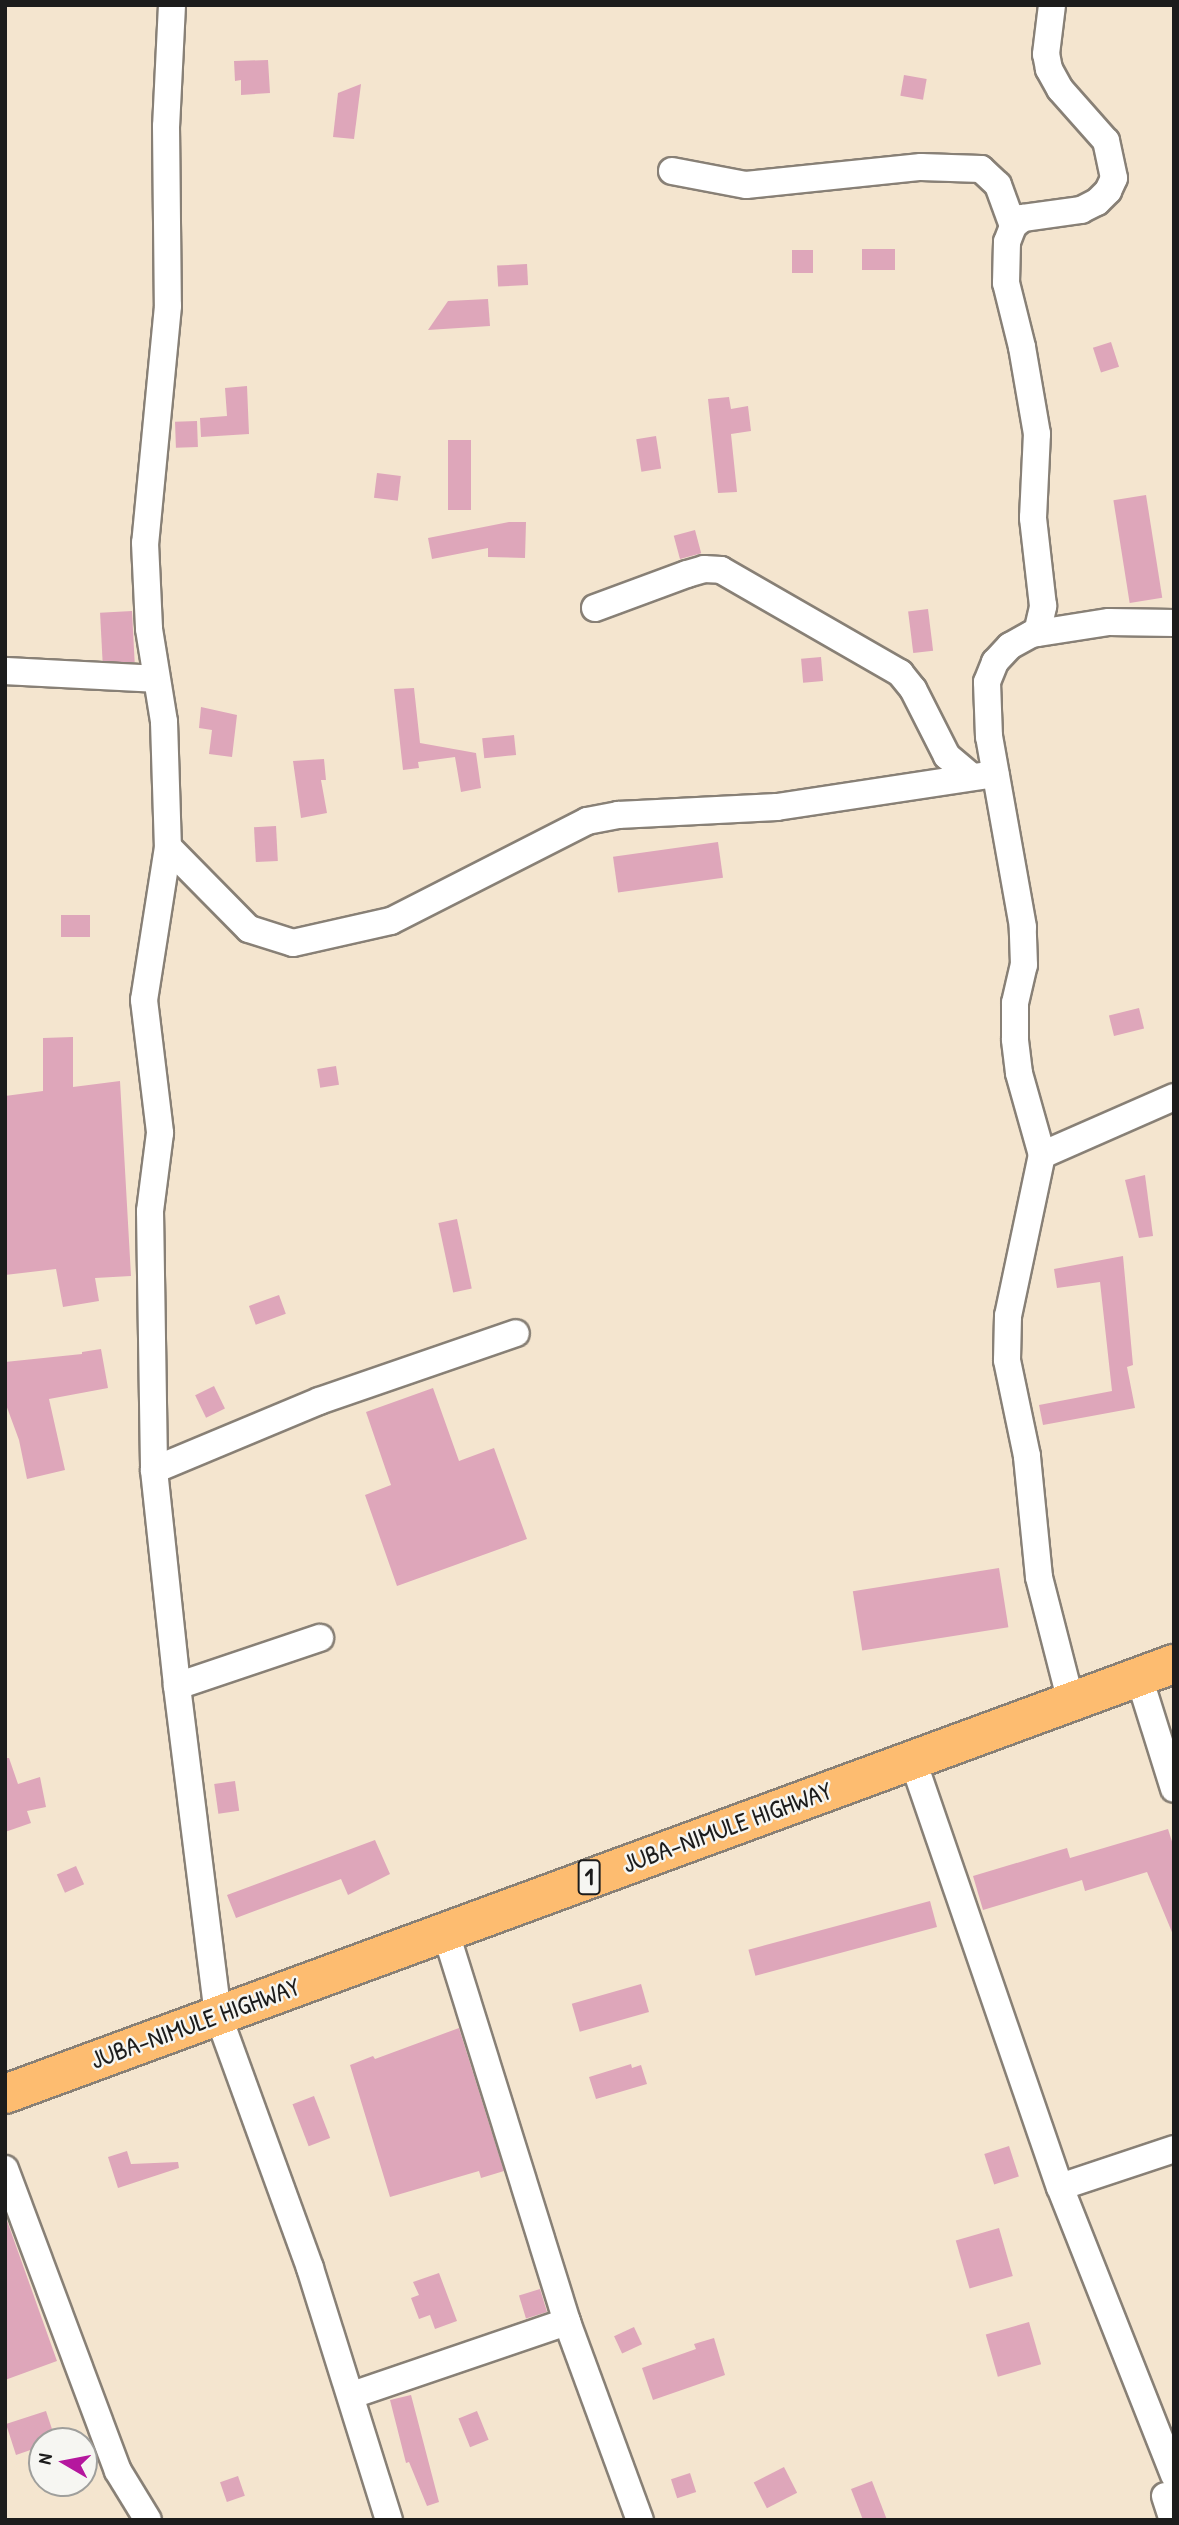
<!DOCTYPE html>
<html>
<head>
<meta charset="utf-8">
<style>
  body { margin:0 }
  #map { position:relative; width:1179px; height:2525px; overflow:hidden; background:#f4e5cf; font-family:"Patrick Hand",sans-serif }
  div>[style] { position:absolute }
  .building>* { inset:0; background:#dea6ba; transform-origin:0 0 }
  .roads { filter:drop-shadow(2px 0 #888076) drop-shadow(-2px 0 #888076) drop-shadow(0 2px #888076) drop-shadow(0 -2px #888076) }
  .street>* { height:26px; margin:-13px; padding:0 13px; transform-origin:13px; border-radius:13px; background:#fff }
  .primary>* { height:38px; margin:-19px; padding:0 19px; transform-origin:19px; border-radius:19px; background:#fdbc70 }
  span { translate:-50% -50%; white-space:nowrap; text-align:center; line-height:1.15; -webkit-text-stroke:5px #f6f6f2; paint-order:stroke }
  .shield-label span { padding:2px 5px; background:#f6f6f2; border:2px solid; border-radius:5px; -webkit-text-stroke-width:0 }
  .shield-label { font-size:24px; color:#1c1c1c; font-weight:700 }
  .street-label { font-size:26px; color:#1c1c1c }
  .frame { position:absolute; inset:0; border:7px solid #1c1c1c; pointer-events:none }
  .north { position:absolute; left:28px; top:2427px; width:70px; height:70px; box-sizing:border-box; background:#f6f6f2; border:2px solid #9f9f9c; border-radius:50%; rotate:280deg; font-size:19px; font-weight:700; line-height:28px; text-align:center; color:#1c1c1c }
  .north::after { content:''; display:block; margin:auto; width:24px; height:32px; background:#b5179e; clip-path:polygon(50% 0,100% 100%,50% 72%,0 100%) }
</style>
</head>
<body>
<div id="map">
  <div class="building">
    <i style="clip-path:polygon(268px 60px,270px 93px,241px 95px,241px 80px,235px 81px,234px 61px)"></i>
    <i style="left:904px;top:75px;width:23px;height:21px;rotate:10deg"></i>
    <i style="clip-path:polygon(361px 84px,354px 139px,333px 137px,338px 93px)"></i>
    <i style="left:862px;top:249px;width:33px;height:21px"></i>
    <i style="left:792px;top:250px;width:21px;height:23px"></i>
    <i style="left:527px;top:264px;width:21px;height:30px;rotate:87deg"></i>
    <i style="clip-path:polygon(488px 299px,490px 326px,428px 330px,448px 301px)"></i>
    <i style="left:1111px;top:342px;width:26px;height:19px;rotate:72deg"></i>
    <i style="clip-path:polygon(247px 386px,249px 434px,201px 437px,200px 418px,227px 416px,225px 388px)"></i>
    <i style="clip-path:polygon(729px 397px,731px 409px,748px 406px,751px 431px,731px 434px,737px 492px,718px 493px,708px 399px)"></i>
    <i style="left:197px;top:421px;width:26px;height:22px;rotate:88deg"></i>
    <i style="left:656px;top:436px;width:33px;height:20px;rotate:81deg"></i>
    <i style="left:471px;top:440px;width:70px;height:23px;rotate:90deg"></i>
    <i style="left:377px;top:473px;width:24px;height:25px;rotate:7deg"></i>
    <i style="left:1146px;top:495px;width:104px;height:33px;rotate:81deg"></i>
    <i style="clip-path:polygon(509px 522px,526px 522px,525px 558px,488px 557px,488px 548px,432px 559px,428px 538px)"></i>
    <i style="left:695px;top:530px;width:24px;height:22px;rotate:75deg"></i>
    <i style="left:928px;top:609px;width:42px;height:20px;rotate:83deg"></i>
    <i style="left:132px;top:611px;width:51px;height:32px;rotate:87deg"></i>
    <i style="left:821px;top:657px;width:24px;height:20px;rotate:85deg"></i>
    <i style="clip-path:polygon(414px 688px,420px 743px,476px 753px,481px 788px,461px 792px,455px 757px,418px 762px,419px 768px,403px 770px,394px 689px)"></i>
    <i style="clip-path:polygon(201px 707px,237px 715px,232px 757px,209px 754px,212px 730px,199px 728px)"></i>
    <i style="left:514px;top:735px;width:20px;height:32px;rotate:84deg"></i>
    <i style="clip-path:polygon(324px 759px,326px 780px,321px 780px,327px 813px,301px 818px,293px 761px)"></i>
    <i style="left:276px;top:826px;width:35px;height:22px;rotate:87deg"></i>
    <i style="left:718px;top:842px;width:36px;height:106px;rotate:82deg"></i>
    <i style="left:61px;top:915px;width:29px;height:22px"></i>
    <i style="left:1139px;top:1008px;width:21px;height:31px;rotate:76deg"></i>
    <i style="clip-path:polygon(73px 1037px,73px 1087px,120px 1081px,131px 1276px,95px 1278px,99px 1301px,63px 1307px,56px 1269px,5px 1275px,5px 1096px,43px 1091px,43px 1038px)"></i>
    <i style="left:336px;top:1066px;width:19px;height:19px;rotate:81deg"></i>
    <i style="clip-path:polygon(1145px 1175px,1153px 1236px,1139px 1238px,1125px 1180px)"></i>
    <i style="left:457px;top:1219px;width:71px;height:19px;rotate:78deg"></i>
    <i style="clip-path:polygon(1123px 1256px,1133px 1365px,1127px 1367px,1135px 1408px,1043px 1425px,1039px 1405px,1112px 1391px,1100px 1282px,1057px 1288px,1054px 1269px)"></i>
    <i style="left:279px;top:1295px;width:20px;height:32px;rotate:70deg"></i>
    <i style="clip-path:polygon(101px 1349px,108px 1388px,49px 1399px,65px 1470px,27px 1479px,19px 1440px,5px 1402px,5px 1362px,82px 1354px,82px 1352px)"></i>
    <i style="left:214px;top:1386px;width:25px;height:21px;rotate:64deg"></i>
    <i style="clip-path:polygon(433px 1388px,459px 1461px,494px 1448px,527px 1539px,397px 1586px,365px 1495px,391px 1485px,366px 1412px)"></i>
    <i style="left:999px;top:1568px;width:60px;height:148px;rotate:81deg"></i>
    <i style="clip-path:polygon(5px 1758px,9px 1758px,18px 1784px,40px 1777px,46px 1807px,27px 1811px,31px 1823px,5px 1832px)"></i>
    <i style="left:235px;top:1781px;width:30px;height:21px;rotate:82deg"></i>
    <i style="clip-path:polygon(1168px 1829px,1174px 1848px,1174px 1937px,1147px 1872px,1085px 1891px,1082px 1880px,983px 1910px,973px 1876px,1067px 1848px,1070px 1858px)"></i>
    <i style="clip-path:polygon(375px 1840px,390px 1874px,348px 1895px,341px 1879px,236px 1918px,227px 1895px)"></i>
    <i style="left:76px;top:1866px;width:20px;height:21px;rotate:66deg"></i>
    <i style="left:930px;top:1901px;width:27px;height:188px;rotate:75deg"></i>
    <i style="left:641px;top:1984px;width:29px;height:72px;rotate:74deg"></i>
    <i style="clip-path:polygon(459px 2028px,504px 2171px,481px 2178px,479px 2171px,390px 2197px,350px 2065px,373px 2056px,375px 2059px)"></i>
    <i style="clip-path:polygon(631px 2064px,632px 2068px,641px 2065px,647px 2084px,596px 2099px,589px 2077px)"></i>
    <i style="left:314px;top:2096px;width:45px;height:23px;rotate:69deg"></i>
    <i style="left:1009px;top:2146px;width:32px;height:26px;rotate:72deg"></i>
    <i style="clip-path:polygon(127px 2151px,131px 2164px,178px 2162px,179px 2168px,118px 2188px,108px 2157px)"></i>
    <i style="clip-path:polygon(5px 2215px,57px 2361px,5px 2380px)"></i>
    <i style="left:999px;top:2228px;width:50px;height:45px;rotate:74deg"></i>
    <i style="clip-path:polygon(439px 2273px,457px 2321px,435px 2329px,430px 2315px,419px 2319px,411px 2298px,419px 2295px,413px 2282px)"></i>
    <i style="left:540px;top:2289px;width:24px;height:22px;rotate:73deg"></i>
    <i style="left:1029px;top:2322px;width:44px;height:45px;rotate:74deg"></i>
    <i style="left:634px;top:2327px;width:19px;height:22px;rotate:65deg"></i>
    <i style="clip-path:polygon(714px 2338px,725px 2375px,653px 2400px,642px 2368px,696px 2349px,694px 2344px)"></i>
    <i style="clip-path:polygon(411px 2395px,439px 2502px,427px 2506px,409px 2462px,406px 2463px,390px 2400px)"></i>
    <i style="clip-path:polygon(46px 2411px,56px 2441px,42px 2441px,42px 2446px,16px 2455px,6px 2424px)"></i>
    <i style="left:477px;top:2411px;width:31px;height:20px;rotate:68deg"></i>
    <i style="left:784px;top:2467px;width:29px;height:34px;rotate:63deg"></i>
    <i style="left:690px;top:2473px;width:20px;height:20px;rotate:72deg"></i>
    <i style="left:238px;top:2476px;width:21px;height:19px;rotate:71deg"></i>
    <i style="clip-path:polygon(872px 2481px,887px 2520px,863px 2520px,851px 2489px)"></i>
  </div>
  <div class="roads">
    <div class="street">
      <i style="left:172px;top:5px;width:121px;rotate:92.8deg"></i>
      <i style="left:166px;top:126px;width:180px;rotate:89.4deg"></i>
      <i style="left:168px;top:306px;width:238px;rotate:95.5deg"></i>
      <i style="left:145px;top:543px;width:86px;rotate:87.3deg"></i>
      <i style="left:149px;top:629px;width:94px;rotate:80.8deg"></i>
      <i style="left:164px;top:722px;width:125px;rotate:88.2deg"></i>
      <i style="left:168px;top:847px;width:155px;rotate:98.9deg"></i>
      <i style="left:144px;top:1000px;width:134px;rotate:83.1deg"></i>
      <i style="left:160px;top:1133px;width:79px;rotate:97.3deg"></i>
      <i style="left:150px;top:1211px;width:259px;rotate:89.1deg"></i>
      <i style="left:154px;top:1470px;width:217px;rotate:83.9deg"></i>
      <i style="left:177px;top:1686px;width:332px;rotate:82.9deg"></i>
      <i style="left:218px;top:2015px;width:269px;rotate:70deg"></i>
      <i style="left:310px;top:2268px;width:264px;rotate:72.6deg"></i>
      <i style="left:672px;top:171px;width:75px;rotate:10.7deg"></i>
      <i style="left:746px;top:185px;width:176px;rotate:-5.9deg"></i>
      <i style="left:921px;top:167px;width:60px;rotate:1.9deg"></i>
      <i style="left:981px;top:169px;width:23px;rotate:43deg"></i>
      <i style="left:998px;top:185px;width:44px;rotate:69.9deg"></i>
      <i style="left:595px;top:608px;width:98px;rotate:-20.3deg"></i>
      <i style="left:687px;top:574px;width:18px;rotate:-16deg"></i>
      <i style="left:704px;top:569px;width:17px;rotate:3deg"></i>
      <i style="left:721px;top:570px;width:207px;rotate:29.9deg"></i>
      <i style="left:900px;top:673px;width:21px;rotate:51deg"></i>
      <i style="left:913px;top:689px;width:75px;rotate:63.1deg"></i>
      <i style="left:947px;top:756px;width:31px;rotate:40deg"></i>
      <i style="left:1037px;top:633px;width:28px;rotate:-77deg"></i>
      <i style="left:1043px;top:606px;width:89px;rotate:-96.5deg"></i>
      <i style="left:1033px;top:518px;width:84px;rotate:-87.3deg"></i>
      <i style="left:1037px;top:434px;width:88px;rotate:-99.8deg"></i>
      <i style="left:1022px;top:347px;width:66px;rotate:-104deg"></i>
      <i style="left:1006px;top:283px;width:41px;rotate:-88.6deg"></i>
      <i style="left:1007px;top:242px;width:17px;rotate:-69deg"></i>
      <i style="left:1013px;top:226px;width:13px;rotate:-39deg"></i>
      <i style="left:1023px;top:218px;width:59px;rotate:-7.9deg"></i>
      <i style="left:1081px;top:210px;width:18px;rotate:-27deg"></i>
      <i style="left:1097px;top:202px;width:16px;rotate:-45deg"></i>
      <i style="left:1108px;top:191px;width:14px;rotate:-65deg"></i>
      <i style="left:1114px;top:178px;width:38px;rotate:-102deg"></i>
      <i style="left:1106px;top:141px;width:69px;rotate:-131.5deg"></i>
      <i style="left:1060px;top:89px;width:23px;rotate:-119deg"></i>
      <i style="left:1049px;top:69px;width:15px;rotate:-101deg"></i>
      <i style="left:1046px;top:54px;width:49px;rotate:-83deg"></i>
      <i style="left:5px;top:671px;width:151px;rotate:3deg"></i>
      <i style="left:168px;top:847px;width:115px;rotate:45.4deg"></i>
      <i style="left:249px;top:929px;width:46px;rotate:17.7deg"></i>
      <i style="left:293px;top:943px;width:100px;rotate:-12.7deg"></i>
      <i style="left:391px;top:921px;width:220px;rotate:-27deg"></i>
      <i style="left:587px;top:821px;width:32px;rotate:-11deg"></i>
      <i style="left:618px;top:815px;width:159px;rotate:-2.9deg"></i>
      <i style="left:777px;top:807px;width:221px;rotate:-8.6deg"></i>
      <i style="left:1042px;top:1155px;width:144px;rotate:-23.7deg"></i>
      <i style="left:154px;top:1470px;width:179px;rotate:-22.7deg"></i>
      <i style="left:319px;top:1401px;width:208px;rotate:-19deg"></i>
      <i style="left:1139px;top:1677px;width:117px;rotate:72.6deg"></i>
      <i style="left:177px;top:1686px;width:151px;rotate:-18.6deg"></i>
      <i style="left:1071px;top:1702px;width:129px;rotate:-104.4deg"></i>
      <i style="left:1039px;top:1577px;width:122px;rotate:-95.7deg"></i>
      <i style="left:1027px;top:1456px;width:98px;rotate:-101.8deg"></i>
      <i style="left:1007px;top:1360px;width:44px;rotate:-88.7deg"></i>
      <i style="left:1008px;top:1316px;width:165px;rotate:-78.1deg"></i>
      <i style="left:1042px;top:1155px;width:85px;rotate:-105.7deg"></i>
      <i style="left:1019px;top:1073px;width:34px;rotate:-97deg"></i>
      <i style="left:1015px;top:1039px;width:36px;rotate:-90deg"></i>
      <i style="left:1015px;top:1003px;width:39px;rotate:-77deg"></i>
      <i style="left:1024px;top:965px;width:38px;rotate:-92deg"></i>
      <i style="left:1023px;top:927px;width:193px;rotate:-100.1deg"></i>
      <i style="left:989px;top:737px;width:55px;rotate:-92.1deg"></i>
      <i style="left:987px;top:682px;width:22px;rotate:-68deg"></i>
      <i style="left:995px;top:662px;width:22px;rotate:-47deg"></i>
      <i style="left:1010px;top:646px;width:25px;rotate:-29deg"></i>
      <i style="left:1032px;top:634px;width:78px;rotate:-8.9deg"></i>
      <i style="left:1109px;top:622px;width:65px;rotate:0.9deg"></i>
      <i style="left:912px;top:1758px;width:454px;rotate:71deg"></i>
      <i style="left:1060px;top:2187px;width:310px;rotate:68.4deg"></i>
      <i style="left:445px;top:1930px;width:411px;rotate:72.7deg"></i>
      <i style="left:567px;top:2322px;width:211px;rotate:69.8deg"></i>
      <i style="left:5px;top:2169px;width:322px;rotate:69.5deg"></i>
      <i style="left:118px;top:2471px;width:57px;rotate:58.5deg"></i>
      <i style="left:1060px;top:2187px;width:120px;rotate:-18.4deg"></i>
      <i style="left:352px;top:2395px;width:227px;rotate:-18.8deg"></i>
      <i style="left:1165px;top:2496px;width:25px;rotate:72deg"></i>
    </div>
    <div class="primary">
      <i style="left:5px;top:2094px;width:1246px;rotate:-20.2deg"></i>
    </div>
  </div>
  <div class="shield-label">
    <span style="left:589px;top:1877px">1</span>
  </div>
  <div class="street-label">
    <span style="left:727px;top:1827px;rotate:-20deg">JUBA–NIMULE HIGHWAY</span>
    <span style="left:195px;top:2023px;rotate:-20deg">JUBA–NIMULE HIGHWAY</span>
  </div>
  <div class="frame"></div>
  <div class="north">N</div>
</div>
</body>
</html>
